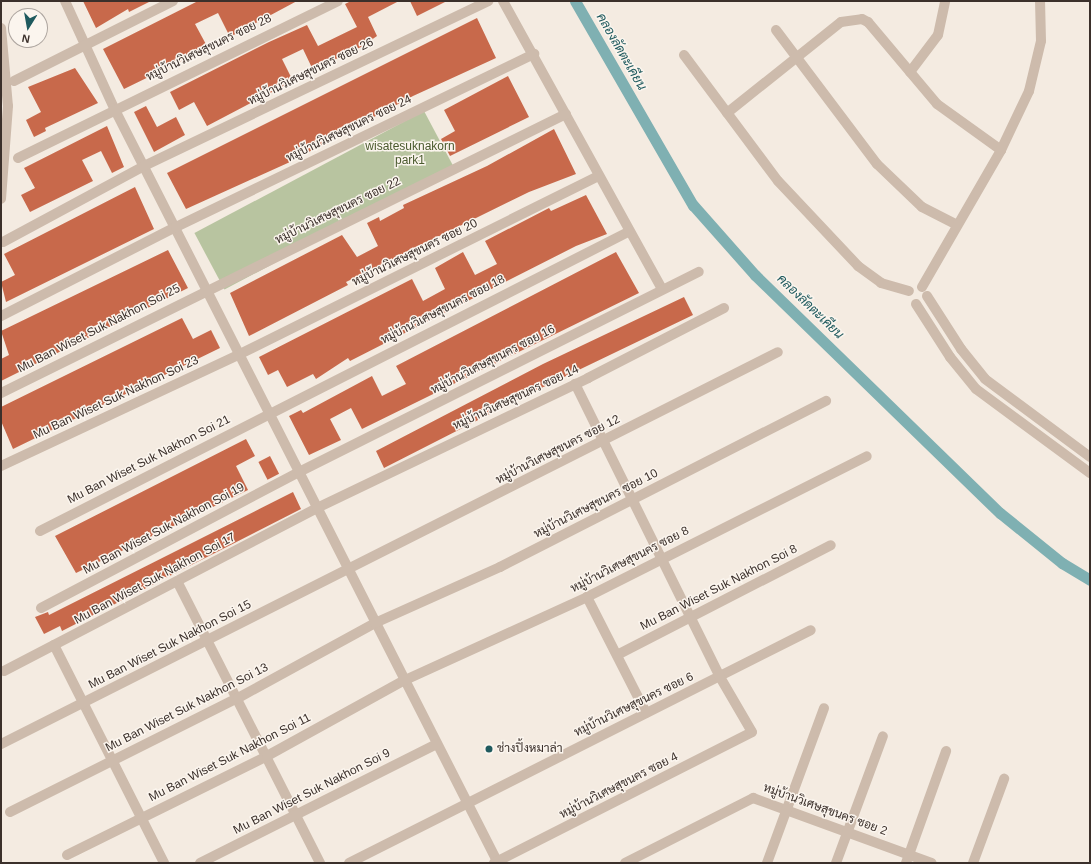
<!DOCTYPE html>
<html>
<head>
<meta charset="utf-8">
<style>
  body { margin:0 }
  #map { position:relative; width:1091px; height:864px; overflow:hidden; background:#f4ebe1; font-family:Arial,Sarabun,sans-serif }
  div>[style] { position:absolute }
  .green>* { inset:0; background:#b8c4a0; transform-origin:0 0 }
  .canal>* { height:11px; margin:-5.5px; padding:0 5.5px; transform-origin:5.5px; border-radius:5.5px; background:#7fb0b2 }
  .building>* { inset:0; background:#c8694b; transform-origin:0 0 }
  .minor>* { height:10px; margin:-5px; padding:0 5px; transform-origin:5px; border-radius:5px; background:#cdbbac }
  .dots>* { width:11px; height:11px; translate:-50% -50%; box-sizing:border-box; border:2px solid #fbf5ee; border-radius:50% }
  span { translate:-50% -50%; white-space:nowrap; text-align:center; line-height:1.15; -webkit-text-stroke:3px #fbf5ee; paint-order:stroke }
  .street-label { font-size:12px; color:#3b302b }
  .park-label { font-size:12px; color:#4a5a2e }
  .poi-label { font-size:12px; color:#3b302b }
  .left { translate:0 -50%; text-align:left }
  .water-label { font-size:13px; color:#1f5a5e; font-style:italic }
  .frame { position:absolute; inset:0; border:2px solid #3b302b; pointer-events:none }
  .north { position:absolute; left:8px; top:8px; width:40px; height:40px; box-sizing:border-box; background:#fbf5ee; border:1px solid #aea6a0; border-radius:50%; rotate:191deg; font-size:11px; font-weight:700; line-height:16px; text-align:center; color:#3b302b }
  .north::after { content:''; display:block; margin:auto; width:14px; height:18px; background:#1f5a5e; clip-path:polygon(50% 0,100% 100%,50% 72%,0 100%) }
</style>
</head>
<body>
<div id="map">
  <div class="green">
    <i style="left:424px;top:111px;width:64px;height:260px;rotate:62deg"></i>
  </div>
  <div class="canal">
    <i style="left:575px;top:1px;width:236px;rotate:60deg"></i>
    <i style="left:693px;top:205px;width:94px;rotate:48.5deg"></i>
    <i style="left:755px;top:275px;width:342px;rotate:44.2deg"></i>
    <i style="left:1000px;top:513px;width:80px;rotate:38.9deg"></i>
    <i style="left:1062px;top:563px;width:33px;rotate:31deg"></i>
  </div>
  <div class="building">
    <i style="clip-path:polygon(83px 1px,151px 1px,129px 12px,128px 9px,96px 28px)"></i>
    <i style="clip-path:polygon(198px 1px,297px 1px,230px 37px,218px 13px,195px 24px,208px 48px,124px 89px,103px 49px)"></i>
    <i style="clip-path:polygon(351px 1px,399px 1px,368px 17px,377px 36px,361px 47px,313px 70px,303px 49px,282px 59px,293px 81px,207px 126px,194px 102px,179px 110px,170px 92px,269px 42px,307px 25px,318px 46px,357px 27px,345px 4px)"></i>
    <i style="clip-path:polygon(410px 1px,447px 1px,417px 16px)"></i>
    <i style="clip-path:polygon(477px 18px,496px 58px,413px 96px,290px 162px,186px 209px,167px 173px)"></i>
    <i style="clip-path:polygon(75px 68px,98px 103px,45px 128px,46px 131px,34px 137px,26px 120px,41px 112px,28px 87px)"></i>
    <i style="clip-path:polygon(508px 76px,529px 117px,450px 156px,441px 139px,455px 131px,444px 110px)"></i>
    <i style="clip-path:polygon(146px 106px,157px 127px,176px 117px,185px 135px,154px 152px,134px 112px)"></i>
    <i style="clip-path:polygon(107px 126px,124px 167px,112px 173px,101px 151px,82px 160px,93px 181px,30px 212px,21px 195px,35px 188px,24px 168px)"></i>
    <i style="clip-path:polygon(554px 129px,576px 174px,529px 192px,346px 282px,348px 285px,249px 336px,230px 293px,342px 235px,357px 257px,378px 246px,367px 223px,379px 217px,380px 221px,404px 208px,403px 205px,487px 166px)"></i>
    <i style="clip-path:polygon(135px 187px,154px 229px,6px 302px,1px 282px,15px 275px,4px 254px)"></i>
    <i style="clip-path:polygon(586px 195px,607px 234px,576px 246px,350px 361px,348px 358px,316px 379px,313px 374px,287px 387px,278px 370px,268px 375px,259px 357px,412px 279px,423px 301px,445px 289px,435px 268px,463px 252px,475px 275px,497px 264px,485px 241px,549px 208px,551px 211px)"></i>
    <i style="clip-path:polygon(168px 250px,188px 288px,1px 381px,1px 359px,9px 355px,1px 331px)"></i>
    <i style="clip-path:polygon(616px 252px,639px 293px,362px 429px,351px 408px,330px 419px,341px 440px,309px 455px,289px 416px,301px 410px,303px 413px,372px 376px,382px 396px,406px 384px,396px 366px)"></i>
    <i style="clip-path:polygon(684px 297px,693px 315px,535px 391px,384px 468px,376px 451px,543px 364px)"></i>
    <i style="clip-path:polygon(182px 318px,193px 339px,211px 330px,220px 348px,13px 449px,1px 421px,1px 407px)"></i>
    <i style="clip-path:polygon(246px 439px,255px 456px,236px 466px,248px 490px,76px 573px,55px 536px)"></i>
    <i style="left:270px;top:456px;width:20px;height:13px;rotate:63deg"></i>
    <i style="clip-path:polygon(293px 492px,301px 509px,62px 631px,60px 626px,44px 634px,35px 617px,48px 612px,49px 615px)"></i>
  </div>
  <div class="minor">
    <i style="left:65px;top:1px;width:118px;rotate:65.4deg"></i>
    <i style="left:114px;top:108px;width:847px;rotate:63.04deg"></i>
    <i style="left:503px;top:1px;width:329px;rotate:61.1deg"></i>
    <i style="left:1px;top:28px;width:78px;rotate:84.9deg"></i>
    <i style="left:8px;top:106px;width:93px;rotate:94.3deg"></i>
    <i style="left:776px;top:30px;width:168px;rotate:53deg"></i>
    <i style="left:877px;top:164px;width:62px;rotate:43.7deg"></i>
    <i style="left:922px;top:207px;width:39px;rotate:27deg"></i>
    <i style="left:684px;top:55px;width:157px;rotate:53.3deg"></i>
    <i style="left:778px;top:181px;width:117px;rotate:46.7deg"></i>
    <i style="left:858px;top:266px;width:29px;rotate:36deg"></i>
    <i style="left:881px;top:283px;width:29px;rotate:16deg"></i>
    <i style="left:910px;top:72px;width:46px;rotate:-52.9deg"></i>
    <i style="left:938px;top:35px;width:35px;rotate:-78deg"></i>
    <i style="left:14px;top:81px;width:178px;rotate:-26.7deg"></i>
    <i style="left:727px;top:113px;width:146px;rotate:-38.6deg"></i>
    <i style="left:841px;top:22px;width:21px;rotate:-8deg"></i>
    <i style="left:862px;top:19px;width:7px;rotate:27deg"></i>
    <i style="left:868px;top:22px;width:107px;rotate:49.9deg"></i>
    <i style="left:937px;top:104px;width:79px;rotate:35.7deg"></i>
    <i style="left:18px;top:158px;width:356px;rotate:-26.1deg"></i>
    <i style="left:3px;top:242px;width:160px;rotate:-28.3deg"></i>
    <i style="left:144px;top:166px;width:382px;rotate:-25.6deg"></i>
    <i style="left:922px;top:287px;width:158px;rotate:-60deg"></i>
    <i style="left:1001px;top:150px;width:65px;rotate:-64.6deg"></i>
    <i style="left:1029px;top:91px;width:51px;rotate:-76.5deg"></i>
    <i style="left:1041px;top:41px;width:40px;rotate:-91.4deg"></i>
    <i style="left:927px;top:296px;width:63px;rotate:57.3deg"></i>
    <i style="left:961px;top:349px;width:38px;rotate:51deg"></i>
    <i style="left:985px;top:379px;width:131px;rotate:36.6deg"></i>
    <i style="left:916px;top:304px;width:63px;rotate:57.3deg"></i>
    <i style="left:950px;top:357px;width:41px;rotate:50.9deg"></i>
    <i style="left:976px;top:389px;width:142px;rotate:36.4deg"></i>
    <i style="left:1px;top:316px;width:196px;rotate:-27deg"></i>
    <i style="left:176px;top:227px;width:398px;rotate:-25.8deg"></i>
    <i style="left:1px;top:393px;width:630px;rotate:-26.28deg"></i>
    <i style="left:1px;top:466px;width:266px;rotate:-25.1deg"></i>
    <i style="left:242px;top:353px;width:398px;rotate:-26.4deg"></i>
    <i style="left:40px;top:531px;width:660px;rotate:-26.95deg"></i>
    <i style="left:178px;top:583px;width:314px;rotate:63.1deg"></i>
    <i style="left:587px;top:597px;width:130px;rotate:63deg"></i>
    <i style="left:41px;top:608px;width:292px;rotate:-27.8deg"></i>
    <i style="left:299px;top:472px;width:447px;rotate:-26.6deg"></i>
    <i style="left:54px;top:645px;width:244px;rotate:63.2deg"></i>
    <i style="left:619px;top:654px;width:238px;rotate:-27.2deg"></i>
    <i style="left:4px;top:671px;width:353px;rotate:-27.5deg"></i>
    <i style="left:317px;top:508px;width:301px;rotate:-25.6deg"></i>
    <i style="left:588px;top:378px;width:153px;rotate:-27.2deg"></i>
    <i style="left:1px;top:744px;width:870px;rotate:-26.77deg"></i>
    <i style="left:10px;top:812px;width:255px;rotate:-26.6deg"></i>
    <i style="left:238px;top:698px;width:156px;rotate:-28.7deg"></i>
    <i style="left:375px;top:623px;width:137px;rotate:-24.1deg"></i>
    <i style="left:500px;top:567px;width:366px;rotate:-27deg"></i>
    <i style="left:67px;top:855px;width:223px;rotate:-26.3deg"></i>
    <i style="left:267px;top:756px;width:155px;rotate:-28.9deg"></i>
    <i style="left:403px;top:681px;width:202px;rotate:-24.5deg"></i>
    <i style="left:587px;top:597px;width:313px;rotate:-26.7deg"></i>
    <i style="left:200px;top:863px;width:265px;rotate:-26.7deg"></i>
    <i style="left:349px;top:863px;width:517px;rotate:-26.76deg"></i>
    <i style="left:494px;top:863px;width:289px;rotate:-26.9deg"></i>
    <i style="left:752px;top:732px;width:64px;rotate:-120.2deg"></i>
    <i style="left:720px;top:677px;width:327px;rotate:-116.3deg"></i>
    <i style="left:625px;top:863px;width:144px;rotate:-26.9deg"></i>
    <i style="left:753px;top:798px;width:190px;rotate:20deg"></i>
    <i style="left:767px;top:863px;width:165px;rotate:-69.8deg"></i>
    <i style="left:836px;top:863px;width:135px;rotate:-69.7deg"></i>
    <i style="left:906px;top:863px;width:119px;rotate:-70.3deg"></i>
    <i style="left:973px;top:863px;width:90px;rotate:-69.7deg"></i>
  </div>
  <div class="dots">
    <i style="left:489px;top:749px;background:#1f5a5e"></i>
  </div>
  <div class="street-label">
    <span style="left:209px;top:48px;rotate:-26deg">หมู่บ้านวิเศษสุขนคร ซอย 28</span>
    <span style="left:311px;top:72px;rotate:-26deg">หมู่บ้านวิเศษสุขนคร ซอย 26</span>
    <span style="left:349px;top:129px;rotate:-26deg">หมู่บ้านวิเศษสุขนคร ซอย 24</span>
    <span style="left:338px;top:211px;rotate:-26deg">หมู่บ้านวิเศษสุขนคร ซอย 22</span>
    <span style="left:415px;top:253px;rotate:-26deg">หมู่บ้านวิเศษสุขนคร ซอย 20</span>
    <span style="left:443px;top:310px;rotate:-27deg">หมู่บ้านวิเศษสุขนคร ซอย 18</span>
    <span style="left:99px;top:329px;rotate:-27deg">Mu Ban Wiset Suk Nakhon Soi 25</span>
    <span style="left:493px;top:360px;rotate:-27deg">หมู่บ้านวิเศษสุขนคร ซอย 16</span>
    <span style="left:116px;top:398px;rotate:-25deg">Mu Ban Wiset Suk Nakhon Soi 23</span>
    <span style="left:516px;top:398px;rotate:-25deg">หมู่บ้านวิเศษสุขนคร ซอย 14</span>
    <span style="left:558px;top:450px;rotate:-27deg">หมู่บ้านวิเศษสุขนคร ซอย 12</span>
    <span style="left:149px;top:460px;rotate:-27deg">Mu Ban Wiset Suk Nakhon Soi 21</span>
    <span style="left:596px;top:504px;rotate:-27deg">หมู่บ้านวิเศษสุขนคร ซอย 10</span>
    <span style="left:164px;top:529px;rotate:-28deg">Mu Ban Wiset Suk Nakhon Soi 19</span>
    <span style="left:630px;top:560px;rotate:-27deg">หมู่บ้านวิเศษสุขนคร ซอย 8</span>
    <span style="left:155px;top:579px;rotate:-28deg">Mu Ban Wiset Suk Nakhon Soi 17</span>
    <span style="left:719px;top:588px;rotate:-27deg">Mu Ban Wiset Suk Nakhon Soi 8</span>
    <span style="left:170px;top:645px;rotate:-27deg">Mu Ban Wiset Suk Nakhon Soi 15</span>
    <span style="left:634px;top:705px;rotate:-26deg">หมู่บ้านวิเศษสุขนคร ซอย 6</span>
    <span style="left:187px;top:708px;rotate:-27deg">Mu Ban Wiset Suk Nakhon Soi 13</span>
    <span style="left:230px;top:758px;rotate:-27deg">Mu Ban Wiset Suk Nakhon Soi 11</span>
    <span style="left:619px;top:786px;rotate:-27deg">หมู่บ้านวิเศษสุขนคร ซอย 4</span>
    <span style="left:312px;top:792px;rotate:-27deg">Mu Ban Wiset Suk Nakhon Soi 9</span>
    <span style="left:825px;top:810px;rotate:20deg">หมู่บ้านวิเศษสุขนคร ซอย 2</span>
  </div>
  <div class="park-label">
    <span style="left:410px;top:154px">wisatesuknakorn<br>park1</span>
  </div>
  <div class="poi-label">
    <span class="left" style="left:497px;top:749px">ช่างปิ้งหมาล่า</span>
  </div>
  <div class="water-label">
    <span style="left:621px;top:52px;rotate:60deg">คลองลัดตะเคียน</span>
    <span style="left:810px;top:307px;rotate:44deg">คลองลัดตะเคียน</span>
  </div>
  <div class="frame"></div>
  <div class="north">N</div>
</div>
</body>
</html>
